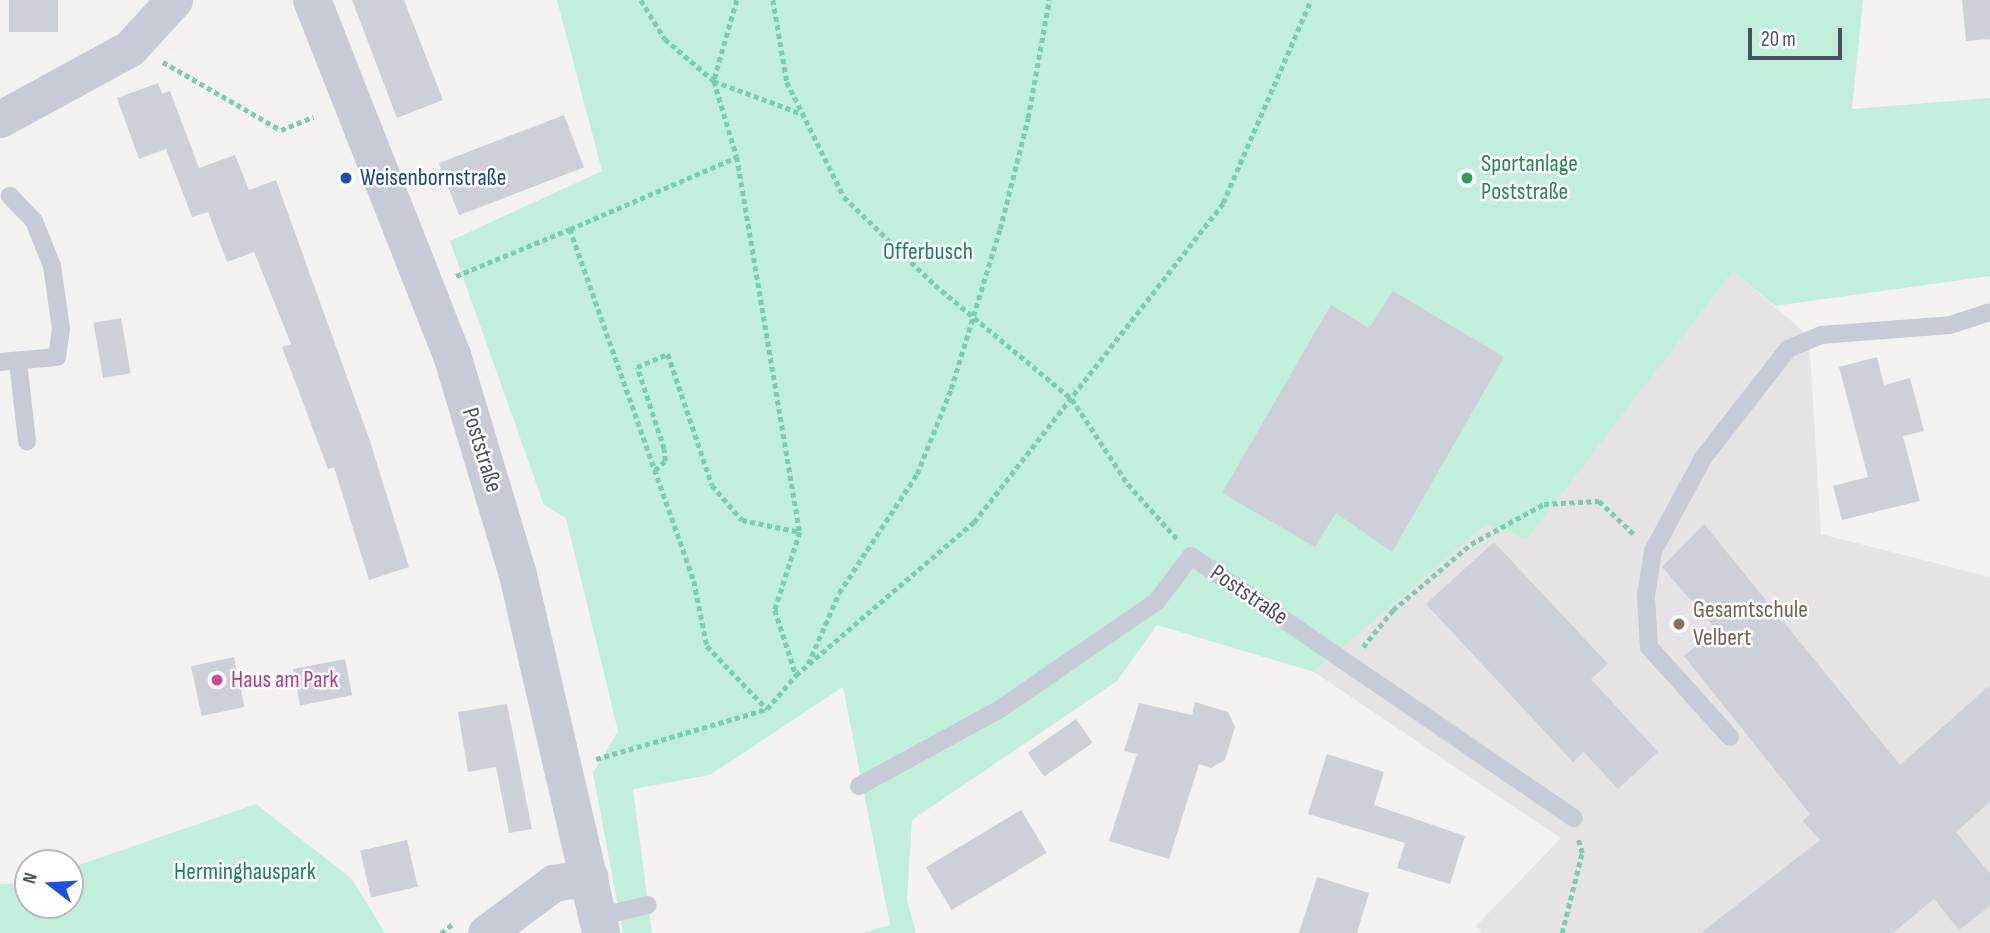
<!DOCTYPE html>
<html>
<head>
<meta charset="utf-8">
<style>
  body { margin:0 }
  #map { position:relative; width:1990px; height:933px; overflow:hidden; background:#f4f2f1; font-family:"Sofia Sans Condensed",sans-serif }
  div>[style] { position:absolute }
  .education>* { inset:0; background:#e5e3e3 }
  .green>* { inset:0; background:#c2efdb }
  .building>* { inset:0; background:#cdd0d7; transform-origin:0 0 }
  .path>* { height:4.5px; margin-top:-2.25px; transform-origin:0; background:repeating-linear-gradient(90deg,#7acdb2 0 5px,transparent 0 8.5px) }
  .service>* { height:18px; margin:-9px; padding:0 9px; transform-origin:9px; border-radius:9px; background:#c6cbd6 }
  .minor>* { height:37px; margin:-18.5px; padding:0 18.5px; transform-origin:18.5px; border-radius:18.5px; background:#c6cbd6 }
  .tertiary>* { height:38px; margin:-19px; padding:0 19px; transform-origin:19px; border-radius:19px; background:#c6cbd6 }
  .dots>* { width:19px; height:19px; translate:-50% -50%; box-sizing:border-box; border:4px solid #fff; border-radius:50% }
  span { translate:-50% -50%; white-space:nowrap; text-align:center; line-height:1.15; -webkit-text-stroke:5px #fff; paint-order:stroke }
  .leisure-label { font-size:24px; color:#27864d }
  .left { translate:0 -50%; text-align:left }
  .transit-label { font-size:24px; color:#164399 }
  .park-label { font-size:24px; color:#19815f }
  .street-label { font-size:24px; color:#49515f }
  .education-label { font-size:24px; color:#785e54 }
  .hotel-label { font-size:24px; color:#b23c85 }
  .north { position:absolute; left:14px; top:849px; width:70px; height:70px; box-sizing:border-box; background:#fff; border:2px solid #b6b9bf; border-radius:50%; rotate:287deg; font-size:19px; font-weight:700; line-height:28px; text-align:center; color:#49515f }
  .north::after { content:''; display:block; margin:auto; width:24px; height:32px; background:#1c51e3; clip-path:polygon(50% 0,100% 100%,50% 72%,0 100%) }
  .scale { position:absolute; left:1748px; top:28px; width:94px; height:32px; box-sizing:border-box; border:4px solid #49515f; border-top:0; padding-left:9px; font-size:21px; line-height:24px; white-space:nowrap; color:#49515f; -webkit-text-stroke:5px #fff; paint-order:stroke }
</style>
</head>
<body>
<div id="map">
  <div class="education">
    <i style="clip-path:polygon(1733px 271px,1809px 336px,1821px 534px,1990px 577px,1990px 933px,1482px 933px,1476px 926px,1561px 838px,1314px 672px,1486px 524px,1527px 538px)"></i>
  </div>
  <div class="green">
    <i style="clip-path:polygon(557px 0,1863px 0,1852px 109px,1990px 98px,1990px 276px,1775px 306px,1733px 271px,1527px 539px,1486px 524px,1314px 672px,1157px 625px,1117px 681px,912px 820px,907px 900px,916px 933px,863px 933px,890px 925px,843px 687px,710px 775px,633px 789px,652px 933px,623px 933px,593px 773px,618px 731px,566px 518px,544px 505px,450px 241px,602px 171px)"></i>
    <i style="clip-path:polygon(256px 804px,352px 879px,385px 933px,0 933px,0 884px,28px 883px,28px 905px,70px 905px,70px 868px)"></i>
  </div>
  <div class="building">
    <i style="left:9px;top:0;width:49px;height:32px"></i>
    <i style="clip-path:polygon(352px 0,404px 0,443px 100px,397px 118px)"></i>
    <i style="clip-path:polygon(1962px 0,1990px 0,1990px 39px,1966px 41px)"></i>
    <i style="clip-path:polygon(158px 83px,162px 94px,170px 91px,199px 168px,235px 155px,249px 190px,276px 180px,370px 441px,409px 567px,369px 580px,334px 467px,328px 469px,282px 347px,291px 344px,254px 252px,227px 262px,208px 212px,192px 217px,166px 149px,139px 159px,117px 98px)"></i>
    <i style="left:564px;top:115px;width:56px;height:134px;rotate:69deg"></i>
    <i style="clip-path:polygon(1393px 291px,1504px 357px,1392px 552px,1336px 513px,1315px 547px,1222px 493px,1331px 305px,1369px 328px)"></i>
    <i style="left:121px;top:318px;width:56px;height:28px;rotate:80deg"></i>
    <i style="clip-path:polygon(1877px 357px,1884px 385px,1910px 378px,1924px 431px,1903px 436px,1920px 501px,1842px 520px,1833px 486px,1868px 477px,1839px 367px)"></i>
    <i style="clip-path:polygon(1704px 524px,1900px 765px,1990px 685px,1990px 802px,1956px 832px,1990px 874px,1990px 906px,1959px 930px,1934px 899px,1893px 933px,1701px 933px,1820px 840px,1803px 821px,1810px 814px,1684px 656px,1716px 629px,1662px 567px)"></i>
    <i style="clip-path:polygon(1494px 542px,1608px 664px,1591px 679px,1658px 752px,1618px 789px,1584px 752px,1573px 762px,1426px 604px)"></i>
    <i style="left:234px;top:657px;width:51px;height:44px;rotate:78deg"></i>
    <i style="left:345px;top:659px;width:37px;height:53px;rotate:79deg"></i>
    <i style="clip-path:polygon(1195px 702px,1228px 712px,1235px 727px,1225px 760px,1211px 768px,1199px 764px,1169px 859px,1109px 841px,1137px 754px,1124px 751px,1139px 703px,1192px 715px)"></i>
    <i style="clip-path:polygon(507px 704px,532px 829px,509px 833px,496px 767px,468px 772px,458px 712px)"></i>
    <i style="left:1076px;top:719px;width:29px;height:59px;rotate:55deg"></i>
    <i style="clip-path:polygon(1327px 754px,1384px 772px,1374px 805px,1465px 836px,1450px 884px,1397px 868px,1405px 843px,1308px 814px)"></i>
    <i style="left:1021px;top:810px;width:50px;height:111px;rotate:59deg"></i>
    <i style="left:407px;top:840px;width:48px;height:48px;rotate:77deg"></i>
    <i style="clip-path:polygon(1317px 877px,1369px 893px,1357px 933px,1299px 933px)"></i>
  </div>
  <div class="path">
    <i style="left:641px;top:0;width:46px;rotate:58.4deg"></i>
    <i style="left:665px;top:39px;width:65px;rotate:40.6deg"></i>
    <i style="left:714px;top:81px;width:92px;rotate:20.4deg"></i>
    <i style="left:737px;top:0;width:84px;rotate:105.9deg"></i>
    <i style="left:714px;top:81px;width:79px;rotate:73.2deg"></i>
    <i style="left:737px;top:157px;width:380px;rotate:80.5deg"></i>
    <i style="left:800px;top:532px;width:82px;rotate:107.8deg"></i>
    <i style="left:775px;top:610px;width:68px;rotate:72.1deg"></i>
    <i style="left:773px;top:0;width:83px;rotate:80.3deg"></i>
    <i style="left:787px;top:82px;width:128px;rotate:63.6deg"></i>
    <i style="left:844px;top:197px;width:127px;rotate:44deg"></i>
    <i style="left:935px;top:285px;width:178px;rotate:39.8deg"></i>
    <i style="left:1072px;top:399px;width:102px;rotate:56.6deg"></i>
    <i style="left:1128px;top:484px;width:74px;rotate:48.3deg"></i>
    <i style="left:163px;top:62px;width:136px;rotate:30deg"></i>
    <i style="left:281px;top:130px;width:35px;rotate:-22deg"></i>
    <i style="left:570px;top:229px;width:182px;rotate:-23.3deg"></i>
    <i style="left:456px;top:276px;width:123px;rotate:-22.4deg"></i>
    <i style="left:570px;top:229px;width:373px;rotate:70.6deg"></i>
    <i style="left:694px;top:581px;width:66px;rotate:78.7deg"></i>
    <i style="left:707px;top:646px;width:87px;rotate:46.4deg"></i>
    <i style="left:655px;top:470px;width:13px;rotate:-42deg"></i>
    <i style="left:665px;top:461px;width:12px;rotate:-95deg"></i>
    <i style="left:664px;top:449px;width:86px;rotate:-108.2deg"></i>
    <i style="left:637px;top:367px;width:34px;rotate:-23deg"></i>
    <i style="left:668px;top:354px;width:138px;rotate:71.4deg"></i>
    <i style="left:712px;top:485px;width:46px;rotate:49.4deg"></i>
    <i style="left:742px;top:520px;width:59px;rotate:11.7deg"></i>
    <i style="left:1363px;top:647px;width:48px;rotate:-51deg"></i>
    <i style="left:1393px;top:610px;width:102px;rotate:-40.2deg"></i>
    <i style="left:1471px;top:544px;width:83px;rotate:-28.7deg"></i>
    <i style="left:1544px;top:504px;width:55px;rotate:-3.1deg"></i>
    <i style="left:1599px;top:501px;width:50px;rotate:43.4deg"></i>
    <i style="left:808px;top:664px;width:77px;rotate:-66.4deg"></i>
    <i style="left:839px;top:593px;width:142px;rotate:-56.8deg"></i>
    <i style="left:917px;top:474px;width:92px;rotate:-68.2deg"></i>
    <i style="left:951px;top:389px;width:167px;rotate:-73deg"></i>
    <i style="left:1000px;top:229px;width:114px;rotate:-75.8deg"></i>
    <i style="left:1028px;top:118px;width:120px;rotate:-79.9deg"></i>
    <i style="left:596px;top:759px;width:178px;rotate:-16.3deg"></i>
    <i style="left:767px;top:709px;width:45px;rotate:-49.5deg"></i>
    <i style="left:796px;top:675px;width:235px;rotate:-40.7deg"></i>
    <i style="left:974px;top:522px;width:405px;rotate:-52deg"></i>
    <i style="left:1223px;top:203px;width:221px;rotate:-66.6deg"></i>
    <i style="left:441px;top:933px;width:16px;rotate:-38deg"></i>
    <i style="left:1562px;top:933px;width:82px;rotate:-76deg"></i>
    <i style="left:1582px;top:853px;width:15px;rotate:-106deg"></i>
  </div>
  <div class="service">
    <i style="left:0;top:362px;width:57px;rotate:-5deg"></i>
    <i style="left:57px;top:357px;width:28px;rotate:-82deg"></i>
    <i style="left:61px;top:329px;width:64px;rotate:-98.1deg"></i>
    <i style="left:52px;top:266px;width:48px;rotate:-111.8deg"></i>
    <i style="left:34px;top:221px;width:35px;rotate:-134deg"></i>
    <i style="left:18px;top:362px;width:80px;rotate:83.5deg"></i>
    <i style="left:1730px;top:737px;width:121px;rotate:-132deg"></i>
    <i style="left:1649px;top:647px;width:51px;rotate:-93.4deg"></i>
    <i style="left:1646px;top:596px;width:46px;rotate:-81.2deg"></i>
    <i style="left:1653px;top:551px;width:106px;rotate:-61.7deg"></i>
    <i style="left:1703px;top:458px;width:138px;rotate:-52.1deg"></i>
    <i style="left:1788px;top:349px;width:36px;rotate:-23deg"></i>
    <i style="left:1821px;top:335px;width:129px;rotate:-4.4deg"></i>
    <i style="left:1950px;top:325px;width:42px;rotate:-18deg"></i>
    <i style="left:859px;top:786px;width:161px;rotate:-28.6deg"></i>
    <i style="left:1000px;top:709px;width:191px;rotate:-34.5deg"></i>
    <i style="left:1157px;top:601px;width:56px;rotate:-52.9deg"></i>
    <i style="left:1191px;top:556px;width:464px;rotate:34.4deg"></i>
    <i style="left:598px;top:917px;width:51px;rotate:-13.5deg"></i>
  </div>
  <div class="minor">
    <i style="left:0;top:119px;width:148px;rotate:-28.6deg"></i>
    <i style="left:130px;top:48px;width:65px;rotate:-47.5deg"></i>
    <i style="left:486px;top:933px;width:84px;rotate:-36.7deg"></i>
    <i style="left:553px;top:883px;width:37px;rotate:-9deg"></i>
  </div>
  <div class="tertiary">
    <i style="left:312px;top:0;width:382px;rotate:68.5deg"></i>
    <i style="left:452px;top:355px;width:226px;rotate:73.3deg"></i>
    <i style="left:517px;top:571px;width:372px;rotate:76.9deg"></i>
  </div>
  <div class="dots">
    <i style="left:346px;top:178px;background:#1a4fb4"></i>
    <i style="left:1467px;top:178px;background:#2e9e5b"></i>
    <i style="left:1679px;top:624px;background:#8d6e63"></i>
    <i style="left:217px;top:680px;background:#d1479c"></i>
  </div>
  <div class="leisure-label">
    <span class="left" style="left:1481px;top:178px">Sportanlage<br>Poststraße</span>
  </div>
  <div class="transit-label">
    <span class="left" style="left:360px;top:178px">Weisenbornstraße</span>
  </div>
  <div class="park-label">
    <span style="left:928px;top:252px">Offerbusch</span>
    <span style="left:245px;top:872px">Herminghauspark</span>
  </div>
  <div class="street-label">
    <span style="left:482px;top:450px;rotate:73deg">Poststraße</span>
    <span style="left:1249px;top:595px;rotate:34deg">Poststraße</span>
  </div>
  <div class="education-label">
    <span class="left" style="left:1693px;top:624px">Gesamtschule<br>Velbert</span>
  </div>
  <div class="hotel-label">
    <span class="left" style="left:231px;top:680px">Haus am Park</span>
  </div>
  <div class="north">N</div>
  <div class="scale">20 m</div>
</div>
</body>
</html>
